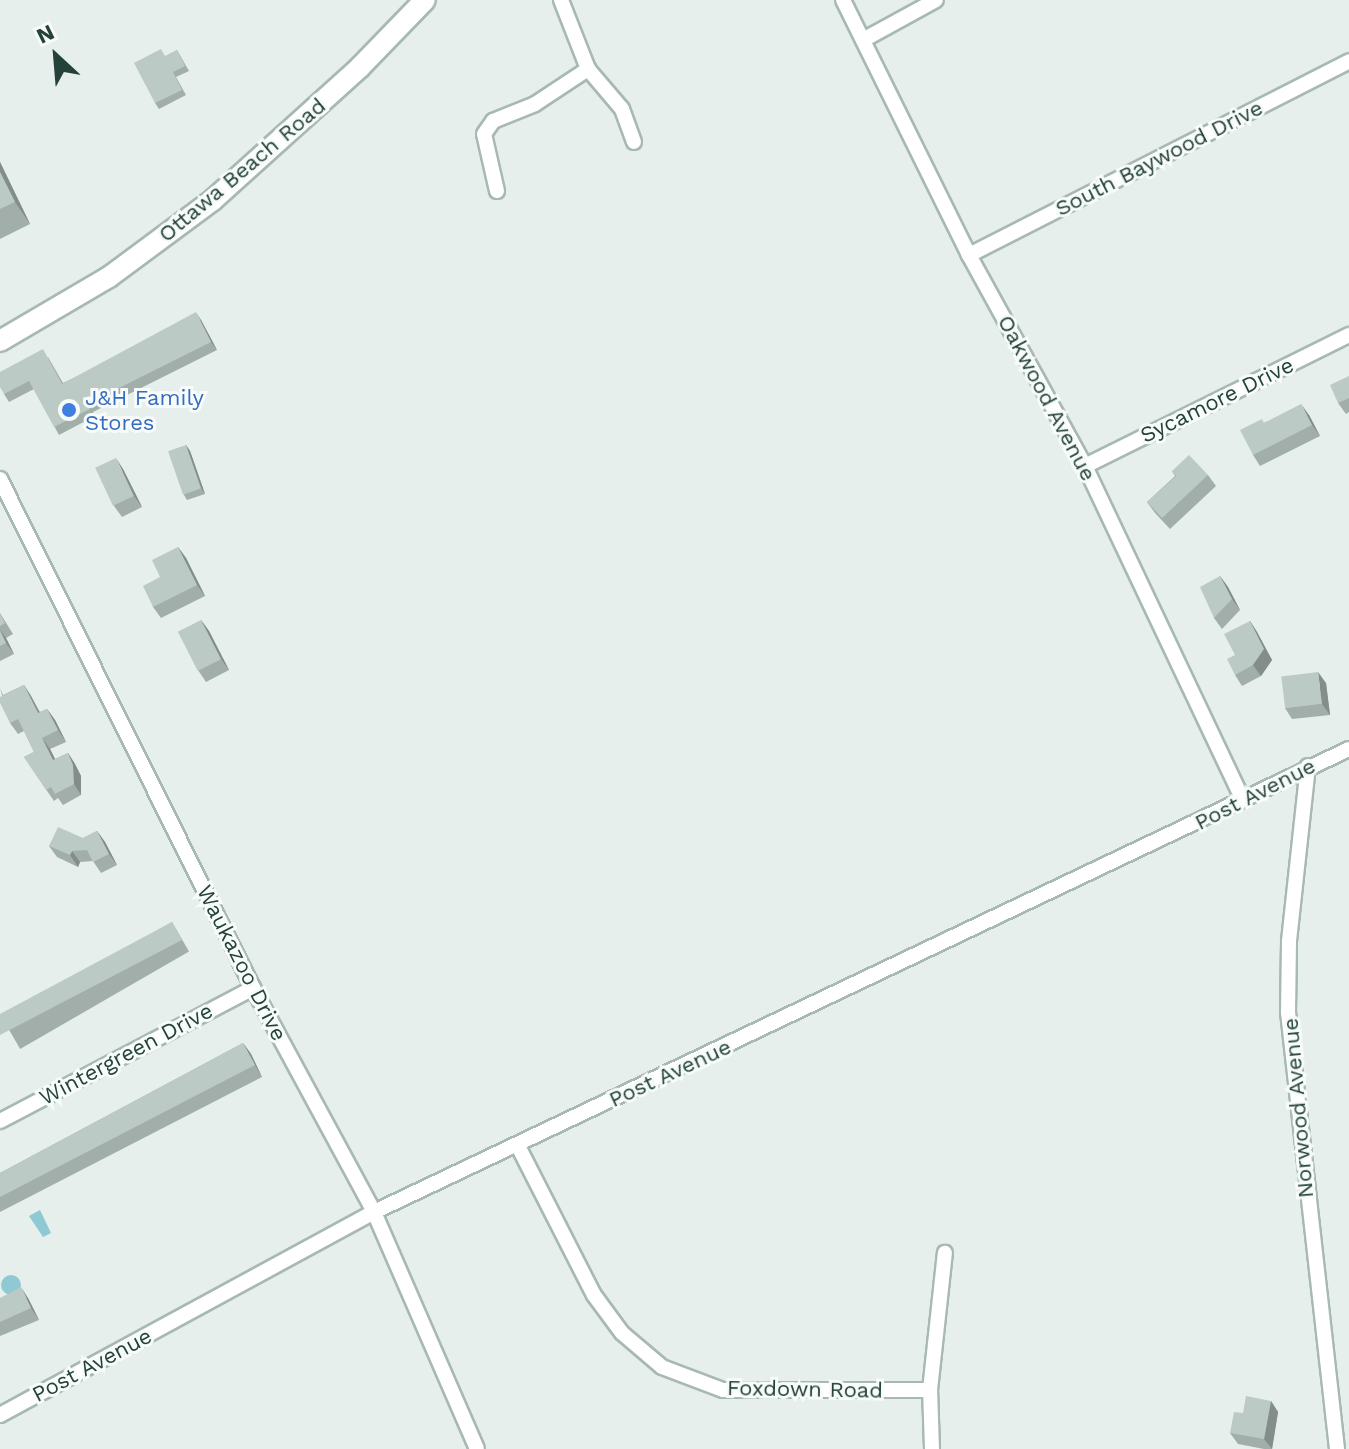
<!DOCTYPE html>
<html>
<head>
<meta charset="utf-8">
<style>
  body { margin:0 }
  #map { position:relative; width:1349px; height:1449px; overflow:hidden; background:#e6efeb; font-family:"Work Sans",sans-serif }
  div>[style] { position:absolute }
  .water>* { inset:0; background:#8ec9d4 }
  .round { border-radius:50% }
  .roads { filter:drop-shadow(2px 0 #a8b8b2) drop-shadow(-2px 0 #a8b8b2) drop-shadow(0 2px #a8b8b2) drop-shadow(0 -2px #a8b8b2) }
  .street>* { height:14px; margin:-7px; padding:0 7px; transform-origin:7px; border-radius:7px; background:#fff }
  .secondary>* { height:20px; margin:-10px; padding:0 10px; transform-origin:10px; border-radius:10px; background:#fff }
  .wall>* { inset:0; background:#a1aea9; transform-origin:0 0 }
  .shaded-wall>* { inset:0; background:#838d89 }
  .building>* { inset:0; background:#bbcac4; transform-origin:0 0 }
  .dots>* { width:22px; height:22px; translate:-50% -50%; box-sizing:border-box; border:4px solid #f7fbf9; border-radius:50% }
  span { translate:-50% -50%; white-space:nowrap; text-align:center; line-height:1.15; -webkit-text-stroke:6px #f7fbf9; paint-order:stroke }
  .street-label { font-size:22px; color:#24423a }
  .shop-label { font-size:22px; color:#366cbe }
  .left { translate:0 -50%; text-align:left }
  .north { position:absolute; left:16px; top:16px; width:80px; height:80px; -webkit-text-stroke:6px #f7fbf9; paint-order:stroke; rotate:334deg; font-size:22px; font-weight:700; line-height:32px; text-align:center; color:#24423a }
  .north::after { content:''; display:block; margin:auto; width:28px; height:36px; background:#24423a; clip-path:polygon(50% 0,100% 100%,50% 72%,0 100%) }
</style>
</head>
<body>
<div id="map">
  <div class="water">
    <i style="clip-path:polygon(40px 1210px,51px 1233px,43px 1237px,29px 1216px)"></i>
    <i class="round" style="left:1px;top:1275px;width:20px;height:20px"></i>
  </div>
  <div class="roads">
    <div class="street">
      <i style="left:561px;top:0;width:74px;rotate:68.6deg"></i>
      <i style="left:588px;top:69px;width:52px;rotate:49.6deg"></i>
      <i style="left:622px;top:109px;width:35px;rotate:70deg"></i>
      <i style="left:843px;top:0;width:284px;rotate:63.7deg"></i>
      <i style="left:969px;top:255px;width:241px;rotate:61.2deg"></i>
      <i style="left:1085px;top:466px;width:370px;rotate:64.7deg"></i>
      <i style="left:863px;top:40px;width:83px;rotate:-28.7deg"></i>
      <i style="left:497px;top:191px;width:58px;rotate:-102.8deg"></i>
      <i style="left:484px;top:134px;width:16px;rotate:-55deg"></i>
      <i style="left:493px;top:121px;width:45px;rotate:-22deg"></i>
      <i style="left:535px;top:104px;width:64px;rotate:-33.4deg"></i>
      <i style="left:969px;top:255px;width:427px;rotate:-27deg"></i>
      <i style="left:1085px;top:466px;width:295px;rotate:-26.4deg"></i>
      <i style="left:0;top:479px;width:568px;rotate:63.57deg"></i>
      <i style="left:253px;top:988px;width:255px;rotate:61.6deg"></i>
      <i style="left:374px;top:1212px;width:258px;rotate:66.5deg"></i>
      <i style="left:1308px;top:766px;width:177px;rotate:96.2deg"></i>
      <i style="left:1289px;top:942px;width:70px;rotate:90.8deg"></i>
      <i style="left:1288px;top:1012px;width:440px;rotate:83.6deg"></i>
      <i style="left:0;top:1121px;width:286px;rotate:-27.7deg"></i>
      <i style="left:518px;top:1146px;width:167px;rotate:63deg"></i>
      <i style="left:594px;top:1295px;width:47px;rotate:53.6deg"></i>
      <i style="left:622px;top:1333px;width:52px;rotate:40.4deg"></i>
      <i style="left:662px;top:1367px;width:65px;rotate:20.7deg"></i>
      <i style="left:723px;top:1390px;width:207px"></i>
      <i style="left:0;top:1415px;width:426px;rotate:-28.5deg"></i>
      <i style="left:374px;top:1212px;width:1079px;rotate:-25.4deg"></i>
      <i style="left:932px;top:1449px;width:59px;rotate:-91.9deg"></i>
      <i style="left:930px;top:1390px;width:138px;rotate:-83.8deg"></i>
    </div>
    <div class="secondary">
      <i style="left:0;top:341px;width:126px;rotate:-30.4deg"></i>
      <i style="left:109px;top:277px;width:129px;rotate:-36.5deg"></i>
      <i style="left:213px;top:200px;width:198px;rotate:-42.1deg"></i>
      <i style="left:360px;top:67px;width:93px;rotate:-45.9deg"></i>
    </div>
  </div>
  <div class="wall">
    <i style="clip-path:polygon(177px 50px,189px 71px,176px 77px,186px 95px,159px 109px,155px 103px,166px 56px)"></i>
    <i style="clip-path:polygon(0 162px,30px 224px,0 239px)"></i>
    <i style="clip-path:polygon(201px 320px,217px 350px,93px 412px,95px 416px,59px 435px,34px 389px,9px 402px,4px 394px,48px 357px,63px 383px)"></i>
    <i style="clip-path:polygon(1349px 376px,1349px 412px,1346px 414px,1338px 403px)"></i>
    <i style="clip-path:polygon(1309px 415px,1320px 436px,1260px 466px,1253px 455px,1265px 422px)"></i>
    <i style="clip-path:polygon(186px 445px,190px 451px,205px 494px,187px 500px,184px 495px)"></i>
    <i style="clip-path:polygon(123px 469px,142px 507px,122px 517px,114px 506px)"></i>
    <i style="clip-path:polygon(1172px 471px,1208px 475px,1216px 486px,1170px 529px,1155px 513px,1147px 502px,1175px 476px)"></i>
    <i style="clip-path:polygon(178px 547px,186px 558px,205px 596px,161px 618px,153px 607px,160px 577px)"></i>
    <i style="clip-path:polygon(1220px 576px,1228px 587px,1240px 610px,1222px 629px,1214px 618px)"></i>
    <i style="clip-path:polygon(0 613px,13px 634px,6px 638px,14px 654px,0 661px)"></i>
    <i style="clip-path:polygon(201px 620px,209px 631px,229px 670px,206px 682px,198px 670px)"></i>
    <i style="clip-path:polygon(1250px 621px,1257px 632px,1272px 660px,1261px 676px,1242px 686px,1235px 675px,1235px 655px)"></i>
    <i style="clip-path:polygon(1326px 683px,1330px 715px,1292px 719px,1285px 708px)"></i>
    <i style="clip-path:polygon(24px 685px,31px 696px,40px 712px,47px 709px,55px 720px,66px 742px,50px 749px,55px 759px,68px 753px,75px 764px,81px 776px,81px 795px,63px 805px,58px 798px,54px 801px,24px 757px,34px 752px,24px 731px,18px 734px,10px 723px,0 688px,3px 695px)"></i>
    <i style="clip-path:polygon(97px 831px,105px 842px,117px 865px,101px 873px,93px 861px,80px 862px,78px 867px,57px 857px,49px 846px,83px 838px)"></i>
    <i style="left:172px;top:922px;width:34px;height:195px;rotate:60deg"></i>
    <i style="clip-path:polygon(243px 1043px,251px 1054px,262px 1077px,0 1212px,0 1173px)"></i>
    <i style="clip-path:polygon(0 1298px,28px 1298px,39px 1320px,0 1336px)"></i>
    <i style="clip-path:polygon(1271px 1401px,1278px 1412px,1272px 1449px,1264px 1449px,1238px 1444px,1230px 1433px,1243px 1413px)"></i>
  </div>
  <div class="shaded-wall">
    <i style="clip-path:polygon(0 162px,30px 224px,15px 202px,0 172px)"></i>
    <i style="clip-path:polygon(196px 312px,201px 320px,217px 350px,211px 342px)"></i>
    <i style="clip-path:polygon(1301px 404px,1309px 415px,1320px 436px,1312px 425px)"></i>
    <i style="clip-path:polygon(186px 445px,190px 451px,205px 494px,201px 488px)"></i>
    <i style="clip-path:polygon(116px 458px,123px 469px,142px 507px,134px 496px)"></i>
    <i style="clip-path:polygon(178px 547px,186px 558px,205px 596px,197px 585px)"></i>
    <i style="clip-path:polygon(1220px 576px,1228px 587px,1240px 610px,1232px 599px)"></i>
    <i style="clip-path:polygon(201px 620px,209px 631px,229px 670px,221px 659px)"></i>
    <i style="clip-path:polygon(1250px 621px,1257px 632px,1272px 660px,1261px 676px,1253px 665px)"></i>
    <i style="clip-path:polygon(0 630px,6px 638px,14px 654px,6px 643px)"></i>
    <i style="clip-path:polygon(1318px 672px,1326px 683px,1330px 715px,1322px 704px)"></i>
    <i style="clip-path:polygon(24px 685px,31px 696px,45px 724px,38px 713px)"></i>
    <i style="clip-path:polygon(47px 709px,55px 720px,66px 742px,58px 730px)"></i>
    <i style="clip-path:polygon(42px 738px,50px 749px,61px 771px,53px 760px)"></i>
    <i style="clip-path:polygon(68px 753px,75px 764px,81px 776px,81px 795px,74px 784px)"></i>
    <i style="clip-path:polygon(97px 831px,105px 842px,117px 865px,109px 854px)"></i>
    <i style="clip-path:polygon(72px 851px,80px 862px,78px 867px,70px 855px)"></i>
    <i style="clip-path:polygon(243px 1043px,251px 1054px,262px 1077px,255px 1065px)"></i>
    <i style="clip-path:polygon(21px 1287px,28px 1298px,39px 1320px,31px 1308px)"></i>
    <i style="clip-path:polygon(1271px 1401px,1278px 1412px,1272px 1449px,1264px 1439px)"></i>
  </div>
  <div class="building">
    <i style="clip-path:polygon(161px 49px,165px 56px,177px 50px,185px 66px,173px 72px,182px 90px,155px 103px,134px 63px)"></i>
    <i style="clip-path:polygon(0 172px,15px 202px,0 209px)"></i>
    <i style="clip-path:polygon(196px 312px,211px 342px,87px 404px,90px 409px,54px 427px,29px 381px,4px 394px,0 387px,0 372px,43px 349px,62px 384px)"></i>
    <i style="clip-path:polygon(1349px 376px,1349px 398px,1338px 403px,1330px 385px)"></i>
    <i style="clip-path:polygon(1301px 404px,1312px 425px,1253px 455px,1240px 430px,1262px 419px,1264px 423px)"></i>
    <i style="left:186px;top:445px;width:46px;height:19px;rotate:71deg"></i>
    <i style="clip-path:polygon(1189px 455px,1208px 475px,1162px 518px,1147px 502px,1176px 476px,1172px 471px)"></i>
    <i style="left:116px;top:458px;width:42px;height:23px;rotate:65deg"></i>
    <i style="clip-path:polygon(178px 547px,197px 585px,153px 607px,143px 586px,160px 577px,152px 560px)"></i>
    <i style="clip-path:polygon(1220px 576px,1232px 599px,1214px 618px,1200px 587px)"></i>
    <i style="clip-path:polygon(0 614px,5px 623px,0 626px)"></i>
    <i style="left:201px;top:620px;width:44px;height:26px;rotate:63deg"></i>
    <i style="clip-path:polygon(1250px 621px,1264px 649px,1253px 665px,1235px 675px,1227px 659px,1235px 655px,1224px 634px)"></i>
    <i style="clip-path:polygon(0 631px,6px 643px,0 646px)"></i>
    <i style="left:1318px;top:672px;width:32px;height:37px;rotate:83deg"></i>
    <i style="clip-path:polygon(24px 685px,38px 713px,47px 709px,58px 730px,42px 738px,53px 760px,68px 753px,73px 765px,74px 784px,55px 794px,51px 787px,46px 790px,24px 757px,34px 752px,18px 719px,10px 723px,0 703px,0 697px)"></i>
    <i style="clip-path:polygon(58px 827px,83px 838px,97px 831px,109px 854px,93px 862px,87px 850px,72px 851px,70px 855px,49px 846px)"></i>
    <i style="clip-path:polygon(172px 922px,182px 940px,0 1035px,0 1014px)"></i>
    <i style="clip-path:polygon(243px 1043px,255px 1065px,0 1197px,0 1173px)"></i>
    <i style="clip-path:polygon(21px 1287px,31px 1308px,0 1322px,0 1298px)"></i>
    <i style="clip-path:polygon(1246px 1396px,1271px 1401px,1264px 1439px,1230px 1433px,1234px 1412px,1243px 1413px)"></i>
  </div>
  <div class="dots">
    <i style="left:69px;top:410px;background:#3f7fe0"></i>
  </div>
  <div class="street-label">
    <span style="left:1159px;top:158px;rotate:-27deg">South Baywood Drive</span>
    <span style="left:242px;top:170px;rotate:-40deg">Ottawa Beach Road</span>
    <span style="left:1047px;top:398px;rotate:62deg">Oakwood Avenue</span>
    <span style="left:1217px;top:400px;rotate:-26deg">Sycamore Drive</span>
    <span style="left:1255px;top:794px;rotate:-27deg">Post Avenue</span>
    <span style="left:242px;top:963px;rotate:63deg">Waukazoo Drive</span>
    <span style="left:126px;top:1054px;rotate:-28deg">Wintergreen Drive</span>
    <span style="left:670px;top:1073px;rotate:-25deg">Post Avenue</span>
    <span style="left:1298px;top:1108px;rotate:-95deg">Norwood Avenue</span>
    <span style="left:92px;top:1365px;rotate:-28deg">Post Avenue</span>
    <span style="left:805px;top:1389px;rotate:1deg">Foxdown Road</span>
  </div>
  <div class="shop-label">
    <span class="left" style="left:85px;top:410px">J&amp;H Family<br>Stores</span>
  </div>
  <div class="north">N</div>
</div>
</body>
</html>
